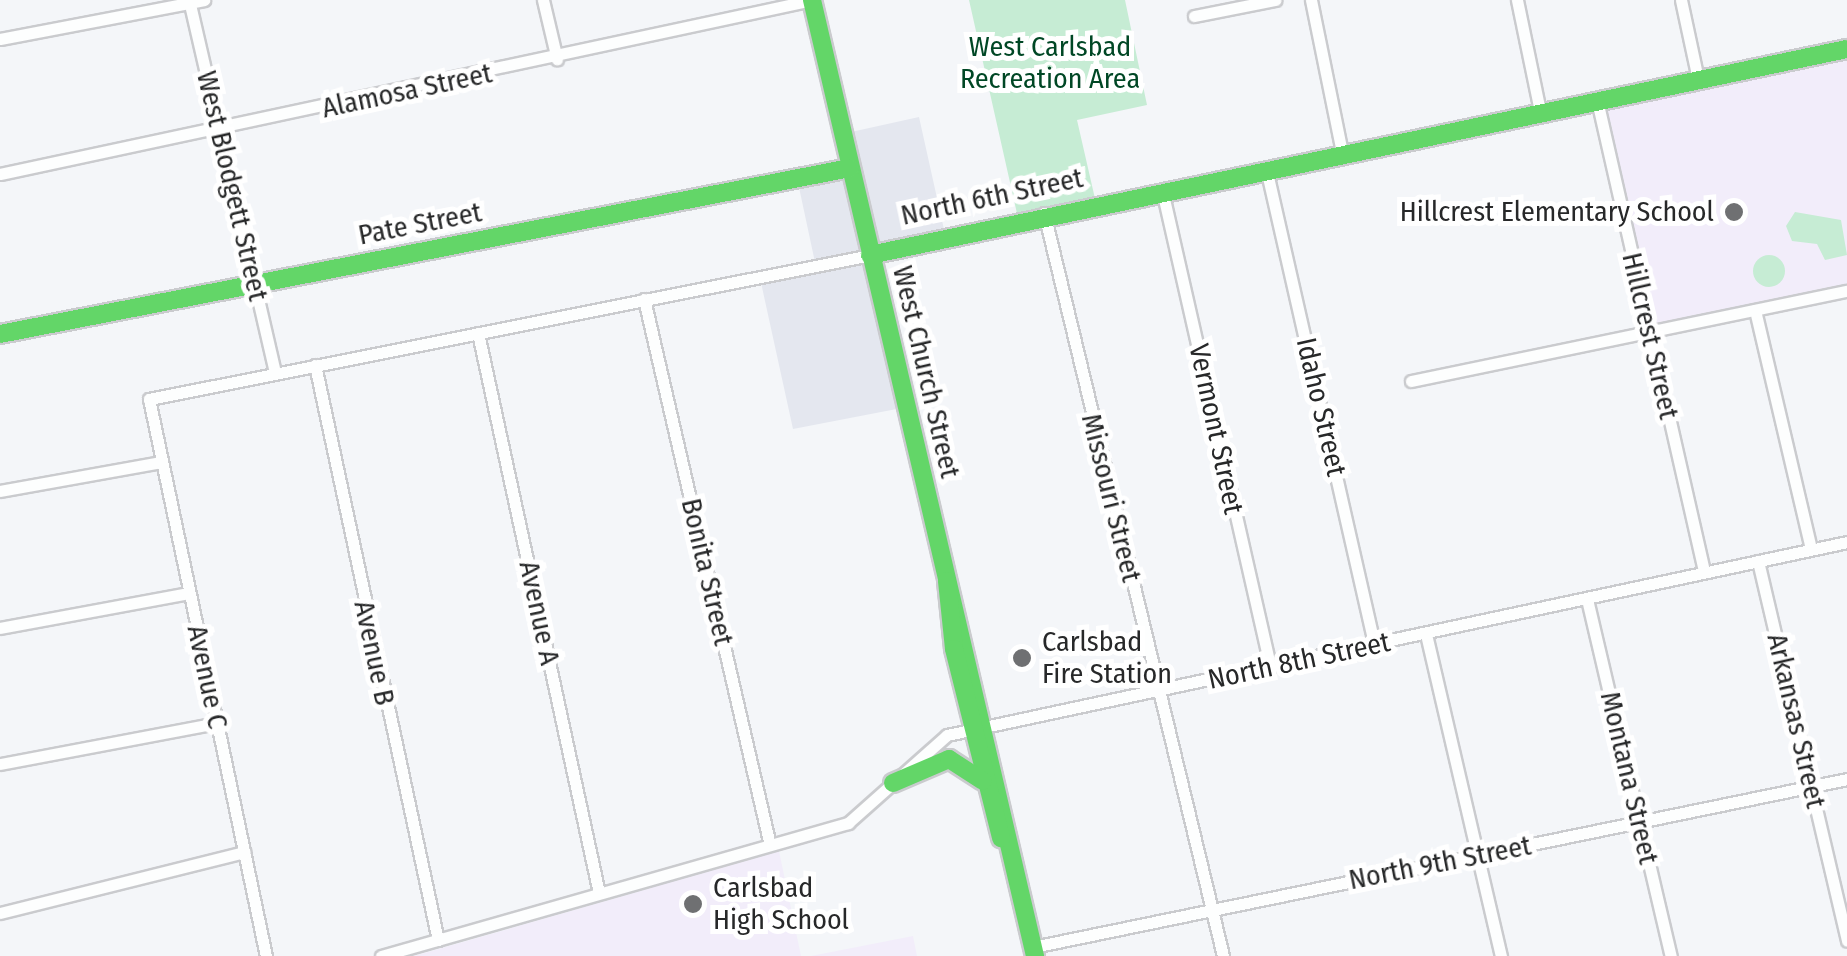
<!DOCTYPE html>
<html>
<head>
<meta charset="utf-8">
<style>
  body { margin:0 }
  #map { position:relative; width:1847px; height:956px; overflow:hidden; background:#f4f6f9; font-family:"Fira Sans Condensed",sans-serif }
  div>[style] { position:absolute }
  .built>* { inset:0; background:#e4e7ef }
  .education>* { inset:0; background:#f2edfa }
  .green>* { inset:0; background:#c6ecd4 }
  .round { border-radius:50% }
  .roads { filter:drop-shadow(2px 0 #cacbce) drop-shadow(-2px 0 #cacbce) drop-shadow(0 2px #cacbce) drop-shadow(0 -2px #cacbce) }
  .street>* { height:11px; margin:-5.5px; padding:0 5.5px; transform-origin:5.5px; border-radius:5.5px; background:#fdfefe }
  .fast>* { height:18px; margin:-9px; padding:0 9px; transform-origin:9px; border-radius:9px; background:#63d668 }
  .dots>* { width:28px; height:28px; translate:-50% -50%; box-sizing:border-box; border:5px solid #fff; border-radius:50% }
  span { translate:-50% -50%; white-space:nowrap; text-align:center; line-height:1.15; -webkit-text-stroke:10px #fff; paint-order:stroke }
  .park-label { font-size:28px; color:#004725 }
  .street-label { font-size:28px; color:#272829 }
  .poi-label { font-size:28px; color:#272829 }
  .right { translate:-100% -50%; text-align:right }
  .left { translate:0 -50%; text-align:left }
</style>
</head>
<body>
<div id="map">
  <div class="built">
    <i style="clip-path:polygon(919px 117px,945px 234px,870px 255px,907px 407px,793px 429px,760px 278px,816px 267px,797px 178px,849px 168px,842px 134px)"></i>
  </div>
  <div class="education">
    <i style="clip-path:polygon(1847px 49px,1847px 291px,1648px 331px,1597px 100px)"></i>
    <i style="clip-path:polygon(779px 851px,801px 956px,414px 956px)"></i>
    <i style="clip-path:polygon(913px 936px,917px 956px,811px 956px)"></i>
  </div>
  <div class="green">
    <i style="clip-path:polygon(969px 0,1125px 0,1147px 105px,1077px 120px,1096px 203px,1018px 218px)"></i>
    <i style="clip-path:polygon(1795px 212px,1841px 220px,1847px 255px,1825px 260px,1817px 244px,1792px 241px,1786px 226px)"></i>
    <i class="round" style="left:1753px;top:255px;width:32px;height:32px"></i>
  </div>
  <div class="roads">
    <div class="street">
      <i style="left:189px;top:0;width:382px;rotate:77deg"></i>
      <i style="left:543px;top:0;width:61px;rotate:76.7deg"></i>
      <i style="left:1311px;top:0;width:156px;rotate:78.5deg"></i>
      <i style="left:1517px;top:0;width:113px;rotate:78.3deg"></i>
      <i style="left:1681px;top:0;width:81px;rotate:77.9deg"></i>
      <i style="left:1194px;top:16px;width:83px;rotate:-11.2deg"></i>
      <i style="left:0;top:39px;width:208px;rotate:-10.8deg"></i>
      <i style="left:1597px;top:100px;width:484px;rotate:77.2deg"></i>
      <i style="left:1266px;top:168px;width:490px;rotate:77.2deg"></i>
      <i style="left:0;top:174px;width:830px;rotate:-12.09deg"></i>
      <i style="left:1162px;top:190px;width:490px;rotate:77.2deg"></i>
      <i style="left:1044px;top:213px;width:764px;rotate:76.45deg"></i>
      <i style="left:644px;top:299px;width:560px;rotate:77.01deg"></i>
      <i style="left:1755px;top:310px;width:245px;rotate:76.8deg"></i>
      <i style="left:478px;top:333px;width:573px;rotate:77.81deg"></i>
      <i style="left:315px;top:365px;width:588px;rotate:77.93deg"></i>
      <i style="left:1411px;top:381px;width:445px;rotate:-11.7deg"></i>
      <i style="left:0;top:491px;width:164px;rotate:-10.2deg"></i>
      <i style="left:1758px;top:561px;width:390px;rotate:76.8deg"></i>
      <i style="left:1587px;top:599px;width:367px;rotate:76.8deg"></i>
      <i style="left:0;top:628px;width:192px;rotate:-10.5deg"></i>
      <i style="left:1426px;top:634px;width:331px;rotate:76.9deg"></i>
      <i style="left:0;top:764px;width:220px;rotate:-10.7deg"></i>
      <i style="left:0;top:913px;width:252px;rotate:-14deg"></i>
      <i style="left:1033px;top:947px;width:831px;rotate:-11.66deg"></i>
      <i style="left:266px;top:956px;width:569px;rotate:-101.86deg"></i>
      <i style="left:149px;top:399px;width:735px;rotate:-11.29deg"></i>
      <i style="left:381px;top:956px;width:486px;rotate:-15.9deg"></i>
      <i style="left:848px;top:823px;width:132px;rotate:-41.6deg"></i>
      <i style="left:947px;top:735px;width:920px;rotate:-12.1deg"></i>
    </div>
    <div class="fast">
      <i style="left:812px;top:0;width:982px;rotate:76.87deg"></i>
      <i style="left:870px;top:255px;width:998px;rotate:-11.91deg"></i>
      <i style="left:0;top:334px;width:866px;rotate:-11.05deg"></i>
      <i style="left:947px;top:581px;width:68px;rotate:84.1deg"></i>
      <i style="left:954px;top:649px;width:195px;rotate:76deg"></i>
      <i style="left:893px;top:783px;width:61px;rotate:-23.2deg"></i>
      <i style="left:949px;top:759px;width:40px;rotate:32.9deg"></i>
    </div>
  </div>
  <div class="dots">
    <i style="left:1734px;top:212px;background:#6f7072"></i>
    <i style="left:1022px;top:658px;background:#6f7072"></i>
    <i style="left:693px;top:904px;background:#6f7072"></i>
  </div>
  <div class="park-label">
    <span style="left:1050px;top:63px">West Carlsbad<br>Recreation Area</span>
  </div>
  <div class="street-label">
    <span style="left:407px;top:91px;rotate:-12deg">Alamosa Street</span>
    <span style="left:232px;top:186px;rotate:77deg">West Blodgett Street</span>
    <span style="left:992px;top:197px;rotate:-12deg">North 6th Street</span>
    <span style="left:420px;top:224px;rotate:-11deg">Pate Street</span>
    <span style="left:1650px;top:336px;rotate:77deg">Hillcrest Street</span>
    <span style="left:926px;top:372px;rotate:77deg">West Church Street</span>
    <span style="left:1321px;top:407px;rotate:77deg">Idaho Street</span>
    <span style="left:1216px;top:429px;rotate:78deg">Vermont Street</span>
    <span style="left:1111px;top:498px;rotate:76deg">Missouri Street</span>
    <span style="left:707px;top:572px;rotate:77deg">Bonita Street</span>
    <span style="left:539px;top:613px;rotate:78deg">Avenue A</span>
    <span style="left:374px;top:653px;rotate:78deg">Avenue B</span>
    <span style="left:1299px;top:661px;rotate:-12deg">North 8th Street</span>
    <span style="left:207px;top:677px;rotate:78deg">Avenue C</span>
    <span style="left:1796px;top:721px;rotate:77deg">Arkansas Street</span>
    <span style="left:1629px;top:778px;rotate:77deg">Montana Street</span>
    <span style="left:1440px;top:863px;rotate:-11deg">North 9th Street</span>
  </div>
  <div class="poi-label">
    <span class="right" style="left:1714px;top:212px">Hillcrest Elementary School</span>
    <span class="left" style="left:1042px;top:658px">Carlsbad<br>Fire Station</span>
    <span class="left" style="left:713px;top:904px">Carlsbad<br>High School</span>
  </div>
</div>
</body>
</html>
